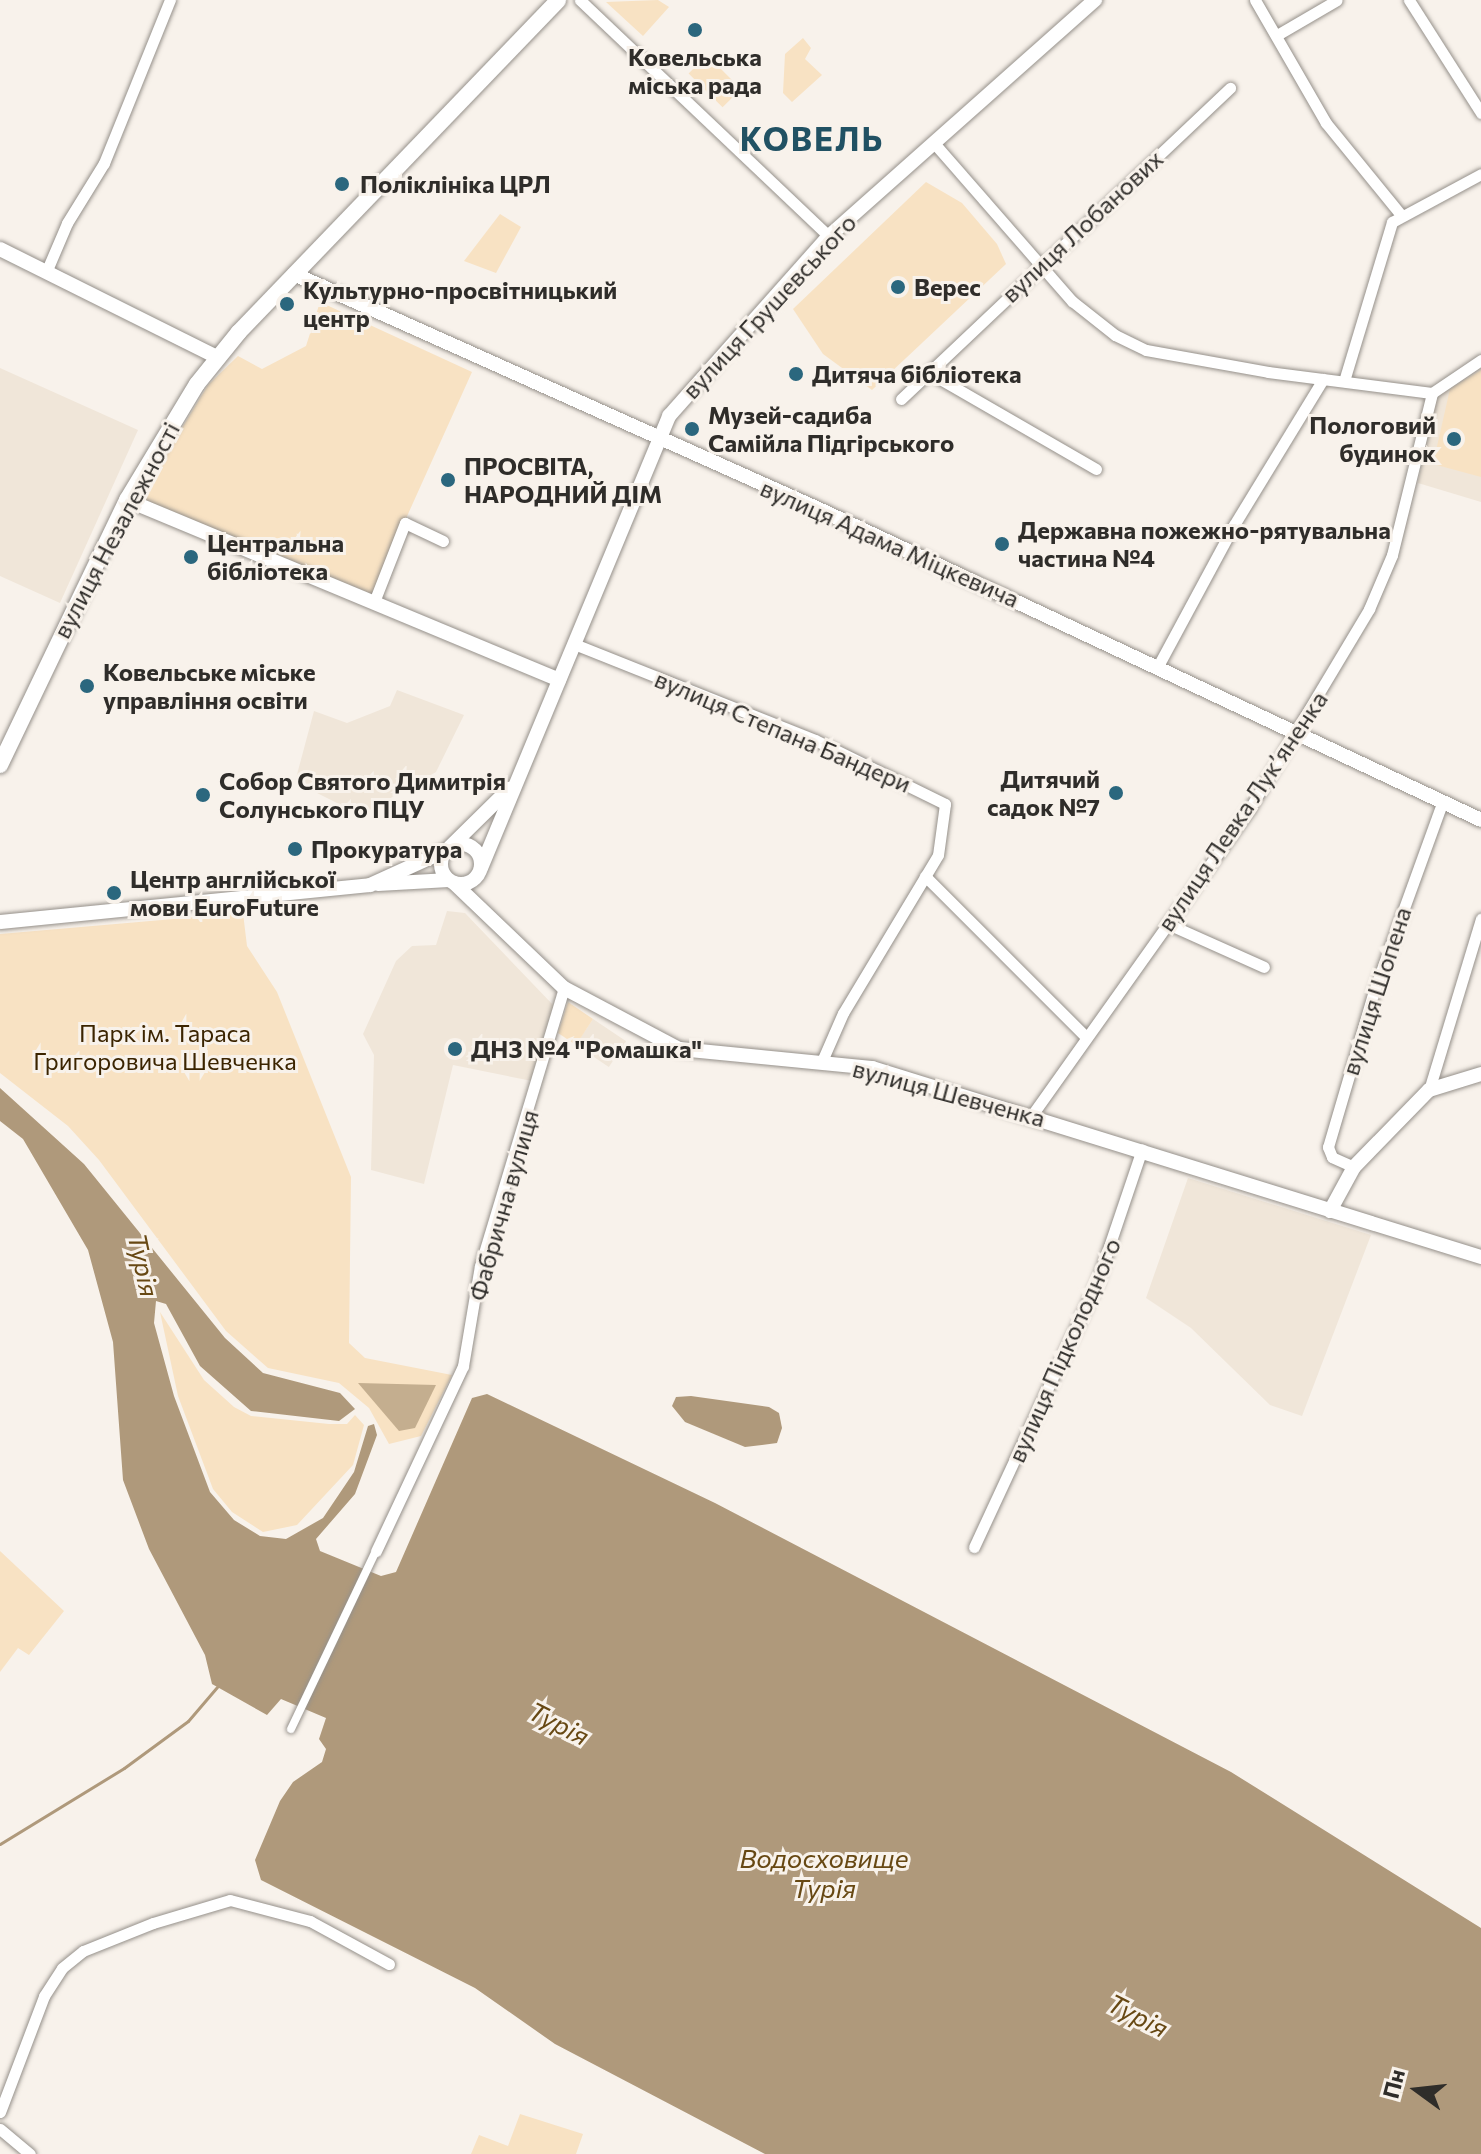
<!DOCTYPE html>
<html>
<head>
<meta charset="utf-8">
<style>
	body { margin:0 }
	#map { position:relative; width:1481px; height:2154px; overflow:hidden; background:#f8f2eb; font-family:Commissioner,sans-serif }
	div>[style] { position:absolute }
	.built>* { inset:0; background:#f0e6d9; transform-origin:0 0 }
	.green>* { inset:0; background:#f8e2c3; transform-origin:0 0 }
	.forest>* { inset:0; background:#c4ae8f }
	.water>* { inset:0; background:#af997b }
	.stream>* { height:3px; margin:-1.5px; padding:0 1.5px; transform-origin:1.5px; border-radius:1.5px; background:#af997b }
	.roads { filter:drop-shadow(0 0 2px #95908a) drop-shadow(0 0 2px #95908a) }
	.pedestrian>* { height:8px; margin:-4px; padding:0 4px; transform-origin:4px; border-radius:4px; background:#fff }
	.minor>* { height:11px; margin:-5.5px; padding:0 5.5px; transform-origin:5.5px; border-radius:5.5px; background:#fff }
	.tertiary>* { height:14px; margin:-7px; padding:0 7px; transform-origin:7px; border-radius:7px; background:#fff }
	.tertiary>.ring { margin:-7px; padding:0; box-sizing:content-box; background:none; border:14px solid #fff; border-radius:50% }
	.secondary>* { height:16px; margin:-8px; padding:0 8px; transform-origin:8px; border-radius:8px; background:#fff }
	.dots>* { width:22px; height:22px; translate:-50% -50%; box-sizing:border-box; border:4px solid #f8f2eb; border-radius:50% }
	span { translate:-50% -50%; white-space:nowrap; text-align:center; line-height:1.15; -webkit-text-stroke:6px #f8f2eb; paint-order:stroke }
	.poi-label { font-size:24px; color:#2f2d2a; font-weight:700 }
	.left { translate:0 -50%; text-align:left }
	.right { translate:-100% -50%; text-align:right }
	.street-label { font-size:24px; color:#2f2d2a }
	.park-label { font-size:24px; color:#3b2400 }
	.water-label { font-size:26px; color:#674813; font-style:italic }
	.district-label { font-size:32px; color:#215163; font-weight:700; letter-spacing:2px }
	.north { position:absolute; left:1377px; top:2050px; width:80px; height:80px; -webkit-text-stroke:6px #f8f2eb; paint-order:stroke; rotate:285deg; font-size:22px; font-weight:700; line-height:32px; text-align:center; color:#2f2d2a }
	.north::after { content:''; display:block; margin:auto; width:28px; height:36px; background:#2f2d2a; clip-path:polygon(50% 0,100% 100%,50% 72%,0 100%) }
</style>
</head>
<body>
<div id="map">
	<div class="built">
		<i style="clip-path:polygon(1481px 365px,1481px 502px,1418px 483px,1435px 395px)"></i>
		<i style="clip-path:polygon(0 368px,138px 430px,60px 603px,0 576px)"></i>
		<i style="clip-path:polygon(397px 690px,464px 715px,436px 772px,361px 815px,295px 782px,314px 711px,347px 723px,390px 706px)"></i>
		<i style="clip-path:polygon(447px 911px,465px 913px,555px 1007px,532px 1081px,453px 1065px,424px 1184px,371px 1170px,374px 1055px,363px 1034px,396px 961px,412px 946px,436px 945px)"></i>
		<i style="left:593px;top:1019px;width:40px;height:31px;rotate:34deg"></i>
		<i style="clip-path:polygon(1188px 1178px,1371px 1235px,1302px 1416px,1270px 1405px,1191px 1328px,1146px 1298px)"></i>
	</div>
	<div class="green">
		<i style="clip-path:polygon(658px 0,669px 7px,643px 36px,606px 2px)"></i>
		<i style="clip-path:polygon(803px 38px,811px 48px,805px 59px,822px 75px,792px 102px,783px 93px,785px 54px)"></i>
		<i style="left:707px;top:55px;width:48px;height:26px;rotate:45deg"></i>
		<i style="clip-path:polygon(926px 182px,962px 203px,997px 244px,1006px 264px,872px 390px,823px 354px,793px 309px)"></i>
		<i style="clip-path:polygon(500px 214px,521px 227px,496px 273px,464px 261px)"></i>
		<i style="clip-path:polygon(320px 302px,472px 372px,372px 594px,139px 498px,208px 385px,238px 356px,262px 369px,306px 346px)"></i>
		<i style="clip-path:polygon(1481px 370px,1481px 477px,1433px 464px,1450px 389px)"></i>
		<i style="clip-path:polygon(243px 913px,247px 946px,277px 992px,351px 1177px,349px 1343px,365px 1358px,452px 1375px,421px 1436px,389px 1444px,369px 1408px,339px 1383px,268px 1368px,226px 1331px,99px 1160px,68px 1126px,0 1073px,0 934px)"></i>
		<i style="clip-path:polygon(568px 1002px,593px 1019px,576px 1045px,558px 1033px)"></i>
		<i style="clip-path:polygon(160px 1312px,204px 1380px,234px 1407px,251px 1416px,329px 1424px,347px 1424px,355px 1415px,364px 1425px,353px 1465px,297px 1525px,263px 1532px,232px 1512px,213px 1489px,178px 1396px)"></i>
		<i style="clip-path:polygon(0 1551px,64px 1611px,29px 1655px,18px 1648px,0 1672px)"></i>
		<i style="clip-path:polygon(520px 2114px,583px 2134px,576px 2154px,471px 2154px,479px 2135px,508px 2146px)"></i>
	</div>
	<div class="forest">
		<i style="clip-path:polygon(358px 1383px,436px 1385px,415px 1428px,399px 1431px)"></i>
	</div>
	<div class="water">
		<i style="clip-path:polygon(0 1088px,84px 1164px,225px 1338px,263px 1373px,340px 1393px,355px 1409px,339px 1421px,251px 1411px,200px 1366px,166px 1304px,156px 1301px,154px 1323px,174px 1396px,210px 1492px,234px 1520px,260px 1536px,286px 1539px,323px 1518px,354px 1472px,368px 1426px,374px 1424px,377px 1435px,355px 1494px,316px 1539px,320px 1551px,381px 1576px,396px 1572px,472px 1398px,487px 1394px,715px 1503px,1231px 1772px,1481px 1928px,1481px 2154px,765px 2154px,555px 2044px,475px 1988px,261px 1880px,255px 1860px,280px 1801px,293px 1782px,322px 1762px,326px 1749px,319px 1739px,326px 1718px,281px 1699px,267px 1715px,212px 1684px,205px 1655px,149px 1549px,123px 1480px,113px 1342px,88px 1250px,23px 1139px,0 1121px)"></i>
		<i style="clip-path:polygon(691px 1396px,769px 1407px,779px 1413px,782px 1428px,777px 1443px,745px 1447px,685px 1422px,672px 1406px,676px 1397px)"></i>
	</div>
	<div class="stream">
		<i style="left:0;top:1844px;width:145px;rotate:-31.5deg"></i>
		<i style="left:124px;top:1768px;width:79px;rotate:-36.3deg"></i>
		<i style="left:188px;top:1721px;width:45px;rotate:-49.5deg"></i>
	</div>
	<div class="roads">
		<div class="pedestrian">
			<i style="left:291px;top:1729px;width:197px;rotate:-64.5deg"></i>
		</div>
		<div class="minor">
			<i style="left:580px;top:0;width:343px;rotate:43.5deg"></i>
			<i style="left:1255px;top:0;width:142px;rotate:60deg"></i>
			<i style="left:1326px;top:123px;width:119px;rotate:50.8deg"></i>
			<i style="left:1409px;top:0;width:134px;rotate:57.5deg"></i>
			<i style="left:1277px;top:35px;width:69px;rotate:-30.3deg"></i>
			<i style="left:934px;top:143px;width:210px;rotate:48.9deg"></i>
			<i style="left:1072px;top:301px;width:55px;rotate:38.3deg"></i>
			<i style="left:1115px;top:335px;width:34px;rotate:26deg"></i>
			<i style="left:1146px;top:350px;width:124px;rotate:10.2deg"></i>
			<i style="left:1268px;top:372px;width:165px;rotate:7.3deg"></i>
			<i style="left:1432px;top:393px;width:59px;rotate:-34deg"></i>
			<i style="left:47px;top:270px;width:51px;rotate:-66.9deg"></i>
			<i style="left:67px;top:223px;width:70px;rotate:-58.3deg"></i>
			<i style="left:104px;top:163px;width:176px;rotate:-68deg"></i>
			<i style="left:928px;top:372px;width:194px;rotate:30deg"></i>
			<i style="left:1344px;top:381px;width:166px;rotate:-73.2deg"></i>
			<i style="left:1392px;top:222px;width:101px;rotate:-28.3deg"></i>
			<i style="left:901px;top:399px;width:453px;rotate:-43.4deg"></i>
			<i style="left:374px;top:602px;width:85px;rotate:-68.6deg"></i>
			<i style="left:405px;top:523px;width:42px;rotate:25.3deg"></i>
			<i style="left:574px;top:644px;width:259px;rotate:21.7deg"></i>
			<i style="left:815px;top:740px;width:145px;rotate:26.2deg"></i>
			<i style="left:945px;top:804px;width:51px;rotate:97.8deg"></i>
			<i style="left:938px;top:855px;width:184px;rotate:121deg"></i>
			<i style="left:843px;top:1013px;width:52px;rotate:113.6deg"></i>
			<i style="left:1158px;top:666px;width:160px;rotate:-61.7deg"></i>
			<i style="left:1234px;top:525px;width:171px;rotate:-58.6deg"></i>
			<i style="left:925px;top:876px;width:225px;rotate:45deg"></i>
			<i style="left:1168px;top:924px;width:105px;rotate:24.1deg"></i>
			<i style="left:1429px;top:1090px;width:179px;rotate:-73.1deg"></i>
			<i style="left:1032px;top:1115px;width:377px;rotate:-54.6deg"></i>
			<i style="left:1250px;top:808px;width:232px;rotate:-59.1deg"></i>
			<i style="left:1369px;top:609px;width:59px;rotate:-66.9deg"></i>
			<i style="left:1392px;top:555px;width:167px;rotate:-76.1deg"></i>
			<i style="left:1354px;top:1167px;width:24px;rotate:-156deg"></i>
			<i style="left:1332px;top:1157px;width:11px;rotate:-112deg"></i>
			<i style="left:1328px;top:1147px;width:163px;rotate:-73.6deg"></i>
			<i style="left:1374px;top:991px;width:200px;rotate:-70.1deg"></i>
			<i style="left:974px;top:1547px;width:292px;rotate:-65.1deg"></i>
			<i style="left:1097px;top:1282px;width:140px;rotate:-71.3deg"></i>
			<i style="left:376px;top:1551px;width:204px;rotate:-64.8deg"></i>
			<i style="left:463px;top:1366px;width:101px;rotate:-80.4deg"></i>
			<i style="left:480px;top:1266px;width:290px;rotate:-73.2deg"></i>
			<i style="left:0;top:2112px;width:124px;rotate:-69.2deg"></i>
			<i style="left:44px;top:1996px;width:33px;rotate:-57deg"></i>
			<i style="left:62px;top:1968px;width:27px;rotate:-39deg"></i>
			<i style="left:83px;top:1951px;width:75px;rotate:-21.8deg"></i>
			<i style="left:153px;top:1923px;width:80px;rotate:-16.6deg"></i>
			<i style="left:230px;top:1900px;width:83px;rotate:14.7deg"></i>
			<i style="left:310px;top:1921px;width:90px;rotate:28.6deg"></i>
			<i style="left:0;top:2129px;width:39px;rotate:40deg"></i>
		</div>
		<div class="tertiary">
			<i style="left:0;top:249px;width:242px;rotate:26.5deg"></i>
			<i style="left:294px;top:274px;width:580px;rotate:24.13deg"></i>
			<i style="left:823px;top:511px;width:727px;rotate:25.15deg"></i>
			<i style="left:127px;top:500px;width:468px;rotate:22.6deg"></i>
			<i class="ring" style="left:441px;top:844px;width:26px;height:26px"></i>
			<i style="left:450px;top:847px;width:83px;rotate:-44.5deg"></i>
			<i style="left:481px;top:868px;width:490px;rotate:-67.4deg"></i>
			<i style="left:669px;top:416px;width:241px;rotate:-48.4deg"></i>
			<i style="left:829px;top:236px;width:356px;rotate:-41.6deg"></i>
			<i style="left:454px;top:883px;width:152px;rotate:43.7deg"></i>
			<i style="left:564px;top:988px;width:130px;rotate:27.9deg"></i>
			<i style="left:679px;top:1049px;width:194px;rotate:5.6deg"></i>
			<i style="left:872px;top:1068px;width:638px;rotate:17.24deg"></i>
			<i style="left:378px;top:884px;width:71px;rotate:-3.2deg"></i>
			<i style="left:0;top:922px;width:372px;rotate:-5.7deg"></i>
			<i style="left:370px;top:885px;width:82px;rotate:-24.4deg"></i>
			<i style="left:1330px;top:1211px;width:50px;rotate:-61.4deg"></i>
			<i style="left:1354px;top:1167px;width:107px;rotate:-45.8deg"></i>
			<i style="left:1429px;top:1090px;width:54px;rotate:-17.1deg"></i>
		</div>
		<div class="secondary">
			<i style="left:0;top:765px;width:294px;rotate:-64.4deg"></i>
			<i style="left:127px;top:500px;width:135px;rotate:-58.9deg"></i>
			<i style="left:197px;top:384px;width:67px;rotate:-51.1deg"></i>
			<i style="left:239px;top:332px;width:460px;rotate:-46.1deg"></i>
		</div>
	</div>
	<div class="dots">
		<i style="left:695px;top:30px;background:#2b677e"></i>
		<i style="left:342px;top:184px;background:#2b677e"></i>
		<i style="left:898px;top:287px;background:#2b677e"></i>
		<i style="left:287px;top:304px;background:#2b677e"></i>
		<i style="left:796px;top:374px;background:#2b677e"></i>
		<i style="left:692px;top:429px;background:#2b677e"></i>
		<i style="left:1454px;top:439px;background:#2b677e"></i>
		<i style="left:448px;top:480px;background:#2b677e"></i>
		<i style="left:1002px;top:544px;background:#2b677e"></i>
		<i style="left:191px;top:557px;background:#2b677e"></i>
		<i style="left:87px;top:686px;background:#2b677e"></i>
		<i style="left:1116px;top:793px;background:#2b677e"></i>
		<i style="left:203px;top:795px;background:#2b677e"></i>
		<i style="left:295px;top:849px;background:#2b677e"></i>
		<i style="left:114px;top:893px;background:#2b677e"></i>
		<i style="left:455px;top:1049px;background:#2b677e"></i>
	</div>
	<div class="poi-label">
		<span style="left:695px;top:71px">Ковельська<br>міська рада</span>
		<span class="left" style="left:360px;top:184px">Поліклініка ЦРЛ</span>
		<span class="left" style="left:914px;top:287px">Верес</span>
		<span class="left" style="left:303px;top:304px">Культурно-просвітницький<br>центр</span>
		<span class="left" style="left:812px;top:374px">Дитяча бібліотека</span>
		<span class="left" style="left:708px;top:429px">Музей-садиба<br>Самійла Підгірського</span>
		<span class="right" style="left:1436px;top:439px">Пологовий<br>будинок</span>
		<span class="left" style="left:464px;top:480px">ПРОСВІТА,<br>НАРОДНИЙ ДІМ</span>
		<span class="left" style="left:1018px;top:544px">Державна пожежно-рятувальна<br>частина №4</span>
		<span class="left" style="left:207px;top:557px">Центральна<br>бібліотека</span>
		<span class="left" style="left:103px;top:686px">Ковельське міське<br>управління освіти</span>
		<span class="right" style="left:1100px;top:793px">Дитячий<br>садок №7</span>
		<span class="left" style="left:219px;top:795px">Собор Святого Димитрія<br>Солунського ПЦУ</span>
		<span class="left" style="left:311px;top:849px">Прокуратура</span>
		<span class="left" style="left:130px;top:893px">Центр англійської<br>мови EuroFuture</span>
		<span class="left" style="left:471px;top:1049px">ДНЗ №4 "Ромашка"</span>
	</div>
	<div class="street-label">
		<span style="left:1082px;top:226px;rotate:-43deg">вулиця Лобанових</span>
		<span style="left:769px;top:306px;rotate:-47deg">вулиця Грушевського</span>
		<span style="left:116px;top:530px;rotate:-62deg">вулиця Незалежності</span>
		<span style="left:890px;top:543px;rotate:24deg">вулиця Адама Міцкевича</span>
		<span style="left:783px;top:731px;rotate:23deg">вулиця Степана Бандери</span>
		<span style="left:1242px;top:811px;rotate:-56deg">вулиця Левка Лукʼяненка</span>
		<span style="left:1376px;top:991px;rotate:-72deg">вулиця Шопена</span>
		<span style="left:949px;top:1093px;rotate:15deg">вулиця Шевченка</span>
		<span style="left:503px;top:1205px;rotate:-74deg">Фабрична вулиця</span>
		<span style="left:1064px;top:1350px;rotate:-66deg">вулиця Підколодного</span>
	</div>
	<div class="park-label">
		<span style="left:165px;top:1047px">Парк ім. Тараса<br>Григоровича Шевченка</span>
	</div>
	<div class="water-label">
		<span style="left:144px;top:1265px;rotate:78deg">Турія</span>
		<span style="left:559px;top:1723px;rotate:27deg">Турія</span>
		<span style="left:824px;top:1873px">Водосховище<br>Турія</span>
		<span style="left:1138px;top:2015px;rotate:27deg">Турія</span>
	</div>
	<div class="district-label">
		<span style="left:812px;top:138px">КОВЕЛЬ</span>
	</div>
	<div class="north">Пн</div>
</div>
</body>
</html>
